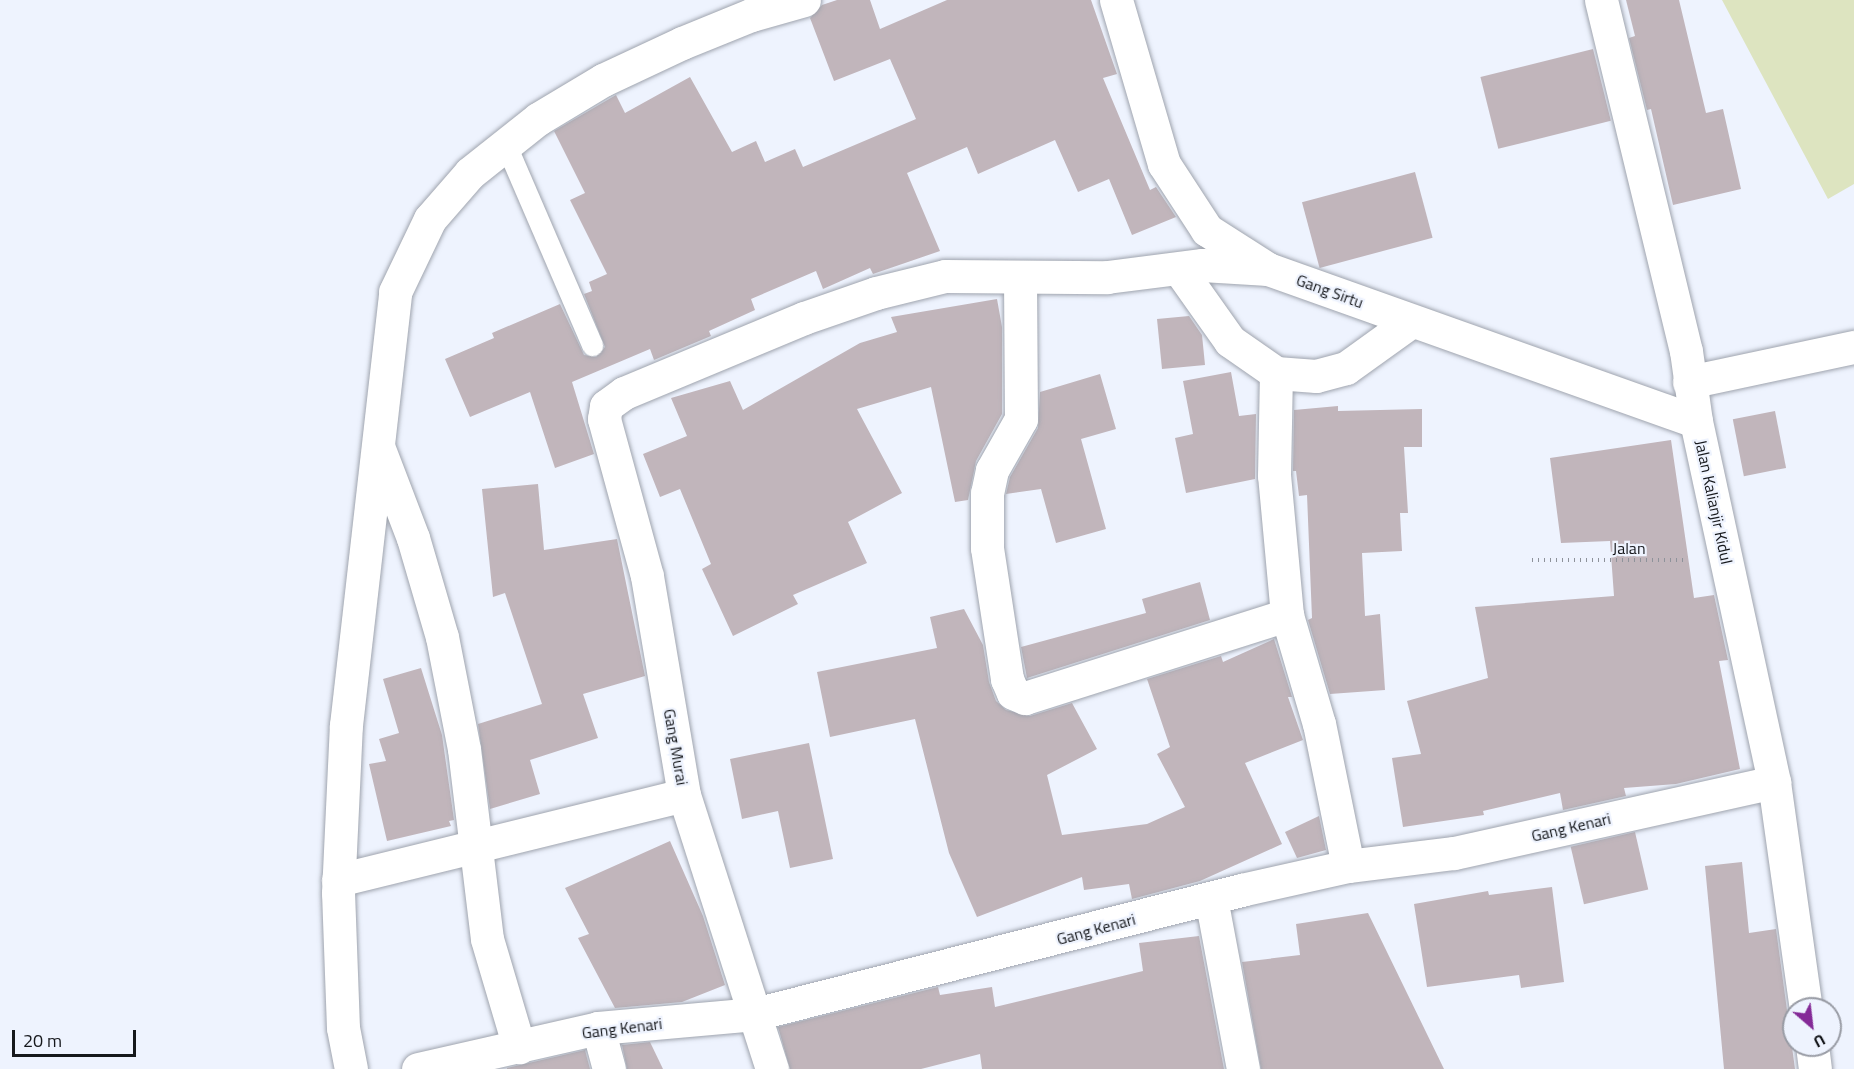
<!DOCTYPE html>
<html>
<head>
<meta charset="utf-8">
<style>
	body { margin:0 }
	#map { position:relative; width:1854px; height:1069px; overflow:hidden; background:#eef3fe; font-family:"Titillium Web",sans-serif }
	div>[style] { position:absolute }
	.green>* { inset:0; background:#dde4c0 }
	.building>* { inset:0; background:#c1b5bb; transform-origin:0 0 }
	.path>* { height:4px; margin-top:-2px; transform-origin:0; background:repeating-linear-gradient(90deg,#8e929a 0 1.5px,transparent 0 6px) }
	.roads { filter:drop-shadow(0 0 2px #9fa4ae) drop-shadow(0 0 2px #9fa4ae) }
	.service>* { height:21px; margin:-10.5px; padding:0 10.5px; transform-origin:10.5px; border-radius:10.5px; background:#fff }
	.minor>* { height:33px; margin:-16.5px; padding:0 16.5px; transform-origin:16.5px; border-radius:16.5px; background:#fff }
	span { translate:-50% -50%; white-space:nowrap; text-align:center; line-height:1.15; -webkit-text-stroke:4.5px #eef3fe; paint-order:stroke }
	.street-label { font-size:16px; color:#16181c }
	.north { position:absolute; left:1782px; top:997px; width:60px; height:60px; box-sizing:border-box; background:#eef3fe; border:2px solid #989ba4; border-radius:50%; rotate:152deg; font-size:16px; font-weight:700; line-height:24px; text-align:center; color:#16181c }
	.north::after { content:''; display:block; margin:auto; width:21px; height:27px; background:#842a97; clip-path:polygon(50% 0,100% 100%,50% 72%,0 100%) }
	.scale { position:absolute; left:12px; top:1030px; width:124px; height:27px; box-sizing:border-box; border:3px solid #16181c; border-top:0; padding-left:8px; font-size:18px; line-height:21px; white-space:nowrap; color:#16181c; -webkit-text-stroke:4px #eef3fe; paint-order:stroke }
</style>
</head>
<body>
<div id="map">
	<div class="green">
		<i style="clip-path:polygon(1722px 0,1854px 0,1854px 184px,1828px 199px)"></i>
	</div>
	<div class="building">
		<i style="clip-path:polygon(837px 0,870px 0,880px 29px,947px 0,1091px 0,1117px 74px,1103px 78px,1150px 190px,1156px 187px,1176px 217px,1132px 235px,1109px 179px,1078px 192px,1055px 140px,978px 174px,967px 147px,907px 173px,940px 251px,873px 274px,870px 268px,823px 289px,816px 271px,751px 299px,755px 310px,709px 331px,711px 336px,654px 360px,650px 349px,572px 382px,594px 454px,555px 468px,530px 392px,470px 417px,445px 359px,494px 338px,492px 333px,560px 304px,584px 355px,596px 357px,605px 347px,584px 294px,592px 291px,589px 282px,607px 274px,570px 200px,585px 193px,554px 131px,616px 95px,625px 113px,690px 77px,732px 152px,756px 141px,765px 162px,795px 149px,803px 167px,916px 119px,890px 59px,834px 81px,810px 18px,822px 5px)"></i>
		<i style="clip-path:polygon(1626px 0,1679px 0,1706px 113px,1723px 109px,1741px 189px,1673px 205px,1651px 109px,1647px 110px,1629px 38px,1635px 36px)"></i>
		<i style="left:1593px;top:49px;width:74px;height:116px;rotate:76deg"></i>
		<i style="left:1415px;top:172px;width:68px;height:117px;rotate:75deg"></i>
		<i style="clip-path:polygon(997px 299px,1002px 327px,1002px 414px,976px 461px,968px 500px,955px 502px,931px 387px,857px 409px,902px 493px,848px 522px,867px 563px,793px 595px,798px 604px,733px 636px,702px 569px,711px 564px,680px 489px,660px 497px,643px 454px,687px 436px,671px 398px,730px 381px,743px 410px,860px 343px,897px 332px,891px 317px)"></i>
		<i style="clip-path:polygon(1189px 316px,1202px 335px,1205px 365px,1162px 369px,1157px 319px)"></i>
		<i style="clip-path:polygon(1231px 372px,1239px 416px,1256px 414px,1255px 479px,1186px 493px,1175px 438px,1193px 434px,1183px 381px)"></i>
		<i style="clip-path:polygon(1100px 374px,1116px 429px,1081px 439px,1106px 529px,1056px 543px,1041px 489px,1006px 494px,1010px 477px,1038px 428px,1040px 392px)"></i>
		<i style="clip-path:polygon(1338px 406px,1338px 411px,1422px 409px,1422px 447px,1404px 447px,1408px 513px,1400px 513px,1402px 551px,1362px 553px,1365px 616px,1380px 614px,1385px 690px,1330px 694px,1308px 620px,1312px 618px,1307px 495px,1299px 496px,1296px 471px,1293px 471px,1294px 410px)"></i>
		<i style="left:1775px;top:411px;width:58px;height:43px;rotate:79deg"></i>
		<i style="clip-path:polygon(1671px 440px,1694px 598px,1714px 595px,1728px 660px,1719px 661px,1740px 769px,1676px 784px,1624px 788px,1626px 796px,1563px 810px,1560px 793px,1483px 811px,1484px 815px,1403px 827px,1392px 758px,1421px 754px,1407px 701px,1488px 678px,1475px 607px,1614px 596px,1610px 541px,1561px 543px,1550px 458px)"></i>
		<i style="clip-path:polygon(538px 484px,544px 550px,617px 539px,645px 676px,583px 694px,598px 738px,530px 760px,540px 794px,490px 809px,478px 724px,542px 704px,505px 593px,493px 597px,482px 489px)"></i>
		<i style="clip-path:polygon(1200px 582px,1210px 620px,1027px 678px,1021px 647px,1146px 613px,1142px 599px)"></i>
		<i style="clip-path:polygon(964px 609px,983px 645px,989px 682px,996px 701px,1006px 710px,1030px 716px,1072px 703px,1097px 749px,1047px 775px,1062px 835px,1147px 824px,1185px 807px,1157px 754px,1170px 747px,1147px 679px,1221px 656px,1223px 662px,1274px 639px,1292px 697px,1288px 697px,1303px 740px,1245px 763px,1282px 844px,1200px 881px,1132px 899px,1129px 884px,1084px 890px,1082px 877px,977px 917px,949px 853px,915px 719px,830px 737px,817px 672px,937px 648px,930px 617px)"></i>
		<i style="clip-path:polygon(421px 668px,442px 735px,454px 820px,449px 821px,451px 826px,387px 841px,369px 764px,386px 761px,379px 739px,399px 733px,383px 679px)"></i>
		<i style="clip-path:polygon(809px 743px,833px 859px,790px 868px,778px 811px,742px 819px,730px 759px)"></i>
		<i style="clip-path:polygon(1319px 816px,1326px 850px,1297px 858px,1285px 832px)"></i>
		<i style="left:1635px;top:832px;width:59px;height:66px;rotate:77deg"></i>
		<i style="clip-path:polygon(670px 841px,703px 916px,725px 985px,682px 1002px,615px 1008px,578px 938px,589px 934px,565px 888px)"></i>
		<i style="clip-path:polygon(1742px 862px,1749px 933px,1776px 929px,1795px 1069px,1724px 1069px,1705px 866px)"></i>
		<i style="clip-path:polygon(1552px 887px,1564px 982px,1521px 988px,1519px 975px,1427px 987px,1414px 904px,1488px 891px,1489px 895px)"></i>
		<i style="clip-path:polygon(1368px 913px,1444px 1069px,1261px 1069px,1242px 962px,1300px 955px,1296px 924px)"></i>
		<i style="clip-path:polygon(1199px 936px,1224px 1069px,982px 1069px,980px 1054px,921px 1069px,790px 1069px,778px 1027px,938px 987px,940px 995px,992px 987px,995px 1007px,1143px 971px,1139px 943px)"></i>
		<i style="clip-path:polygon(650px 1042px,663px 1069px,627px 1069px,622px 1045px)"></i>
		<i style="clip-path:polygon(585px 1050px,590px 1069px,507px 1069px,507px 1068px)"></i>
	</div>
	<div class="path">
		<i style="left:1532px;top:560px;width:155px"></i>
	</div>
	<div class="roads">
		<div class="service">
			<i style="left:506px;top:145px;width:218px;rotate:66.7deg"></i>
		</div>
		<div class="minor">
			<i style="left:1116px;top:0;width:171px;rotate:73.7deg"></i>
			<i style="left:1164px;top:164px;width:79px;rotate:56.9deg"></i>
			<i style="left:1207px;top:230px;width:72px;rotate:32.6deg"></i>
			<i style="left:1268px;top:269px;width:454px;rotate:19.6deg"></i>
			<i style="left:1601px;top:0;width:361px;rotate:76.4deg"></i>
			<i style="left:1686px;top:351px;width:71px;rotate:81.9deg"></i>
			<i style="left:1696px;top:421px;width:369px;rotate:77.8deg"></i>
			<i style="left:1774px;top:782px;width:229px;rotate:82deg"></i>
			<i style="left:1179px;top:269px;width:88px;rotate:54.7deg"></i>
			<i style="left:1230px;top:341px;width:56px;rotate:34.8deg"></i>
			<i style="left:1020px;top:277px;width:142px;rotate:89.6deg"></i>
			<i style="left:1021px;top:419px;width:59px;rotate:119.6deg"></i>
			<i style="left:992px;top:470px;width:24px;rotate:102deg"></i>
			<i style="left:987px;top:493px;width:55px;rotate:90deg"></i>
			<i style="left:987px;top:548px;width:133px;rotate:81.3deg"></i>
			<i style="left:1007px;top:679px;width:15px;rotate:67deg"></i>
			<i style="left:1013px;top:693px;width:13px;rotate:23deg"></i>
			<i style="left:1025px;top:698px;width:275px;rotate:-17.6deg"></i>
			<i style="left:1689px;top:382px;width:169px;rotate:-12deg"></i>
			<i style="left:379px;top:449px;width:95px;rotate:69.1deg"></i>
			<i style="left:413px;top:538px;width:103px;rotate:73.7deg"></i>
			<i style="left:442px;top:637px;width:114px;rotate:78.9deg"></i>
			<i style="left:464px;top:749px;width:191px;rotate:83.1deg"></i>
			<i style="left:487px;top:939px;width:113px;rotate:73.5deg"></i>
			<i style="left:1348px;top:866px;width:145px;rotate:-101.5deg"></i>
			<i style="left:1319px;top:724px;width:114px;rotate:-106.4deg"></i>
			<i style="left:1287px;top:615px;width:140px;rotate:-95.3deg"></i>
			<i style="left:1274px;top:476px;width:103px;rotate:-88.9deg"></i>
			<i style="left:1276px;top:373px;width:40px;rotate:4.3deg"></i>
			<i style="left:1316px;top:376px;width:31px;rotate:-15deg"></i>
			<i style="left:1346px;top:368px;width:79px;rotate:-35.7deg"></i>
			<i style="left:338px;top:880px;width:356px;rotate:-13.8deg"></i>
			<i style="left:1211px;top:898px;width:174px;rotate:79.4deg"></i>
			<i style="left:598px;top:1028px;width:42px;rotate:75deg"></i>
			<i style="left:1812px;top:1045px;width:24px;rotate:83deg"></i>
			<i style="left:351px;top:1069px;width:42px;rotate:-101deg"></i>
			<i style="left:343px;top:1028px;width:135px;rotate:-92.1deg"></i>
			<i style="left:338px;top:893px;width:168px;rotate:-87.3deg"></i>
			<i style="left:346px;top:725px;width:436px;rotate:-83.5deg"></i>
			<i style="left:395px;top:292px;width:81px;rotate:-64.4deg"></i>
			<i style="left:430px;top:219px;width:61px;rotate:-49deg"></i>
			<i style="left:470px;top:173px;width:87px;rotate:-38.5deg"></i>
			<i style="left:538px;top:119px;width:76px;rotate:-31deg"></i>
			<i style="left:603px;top:80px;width:87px;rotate:-25.1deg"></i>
			<i style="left:682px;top:43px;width:74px;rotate:-22.1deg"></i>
			<i style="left:751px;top:15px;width:55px;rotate:-15.8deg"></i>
			<i style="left:418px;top:1069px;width:185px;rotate:-12.8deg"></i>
			<i style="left:598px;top:1028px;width:158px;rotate:-5.1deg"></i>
			<i style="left:755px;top:1014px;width:502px;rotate:-14.31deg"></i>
			<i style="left:1241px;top:890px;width:110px;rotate:-12.6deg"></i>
			<i style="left:1348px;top:866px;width:107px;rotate:-7deg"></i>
			<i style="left:1454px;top:853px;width:328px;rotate:-12.5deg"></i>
			<i style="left:772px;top:1069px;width:288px;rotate:-107.8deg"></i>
			<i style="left:684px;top:795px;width:222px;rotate:-99.6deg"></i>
			<i style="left:647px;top:576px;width:163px;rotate:-105.3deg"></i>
			<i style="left:604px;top:419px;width:13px;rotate:-81deg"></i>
			<i style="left:606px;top:406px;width:22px;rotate:-36deg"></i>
			<i style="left:624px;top:393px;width:195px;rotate:-22.6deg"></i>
			<i style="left:804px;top:318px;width:76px;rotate:-19.1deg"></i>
			<i style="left:876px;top:293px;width:71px;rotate:-13.8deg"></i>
			<i style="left:945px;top:276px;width:162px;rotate:0.4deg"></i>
			<i style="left:1107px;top:277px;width:96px;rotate:-7.2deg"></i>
			<i style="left:1202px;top:265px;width:66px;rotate:3.5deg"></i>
		</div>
	</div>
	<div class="street-label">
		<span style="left:1330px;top:291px;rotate:20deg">Gang Sirtu</span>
		<span style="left:1714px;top:502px;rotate:78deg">Jalan Kalianjir Kidul</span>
		<span style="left:1629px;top:548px">Jalan</span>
		<span style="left:676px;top:747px;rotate:80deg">Gang Murai</span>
		<span style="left:1571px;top:827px;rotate:-13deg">Gang Kenari</span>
		<span style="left:1096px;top:929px;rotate:-15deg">Gang Kenari</span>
		<span style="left:622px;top:1028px;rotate:-7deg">Gang Kenari</span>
	</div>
	<div class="north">U</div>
	<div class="scale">20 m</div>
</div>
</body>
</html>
